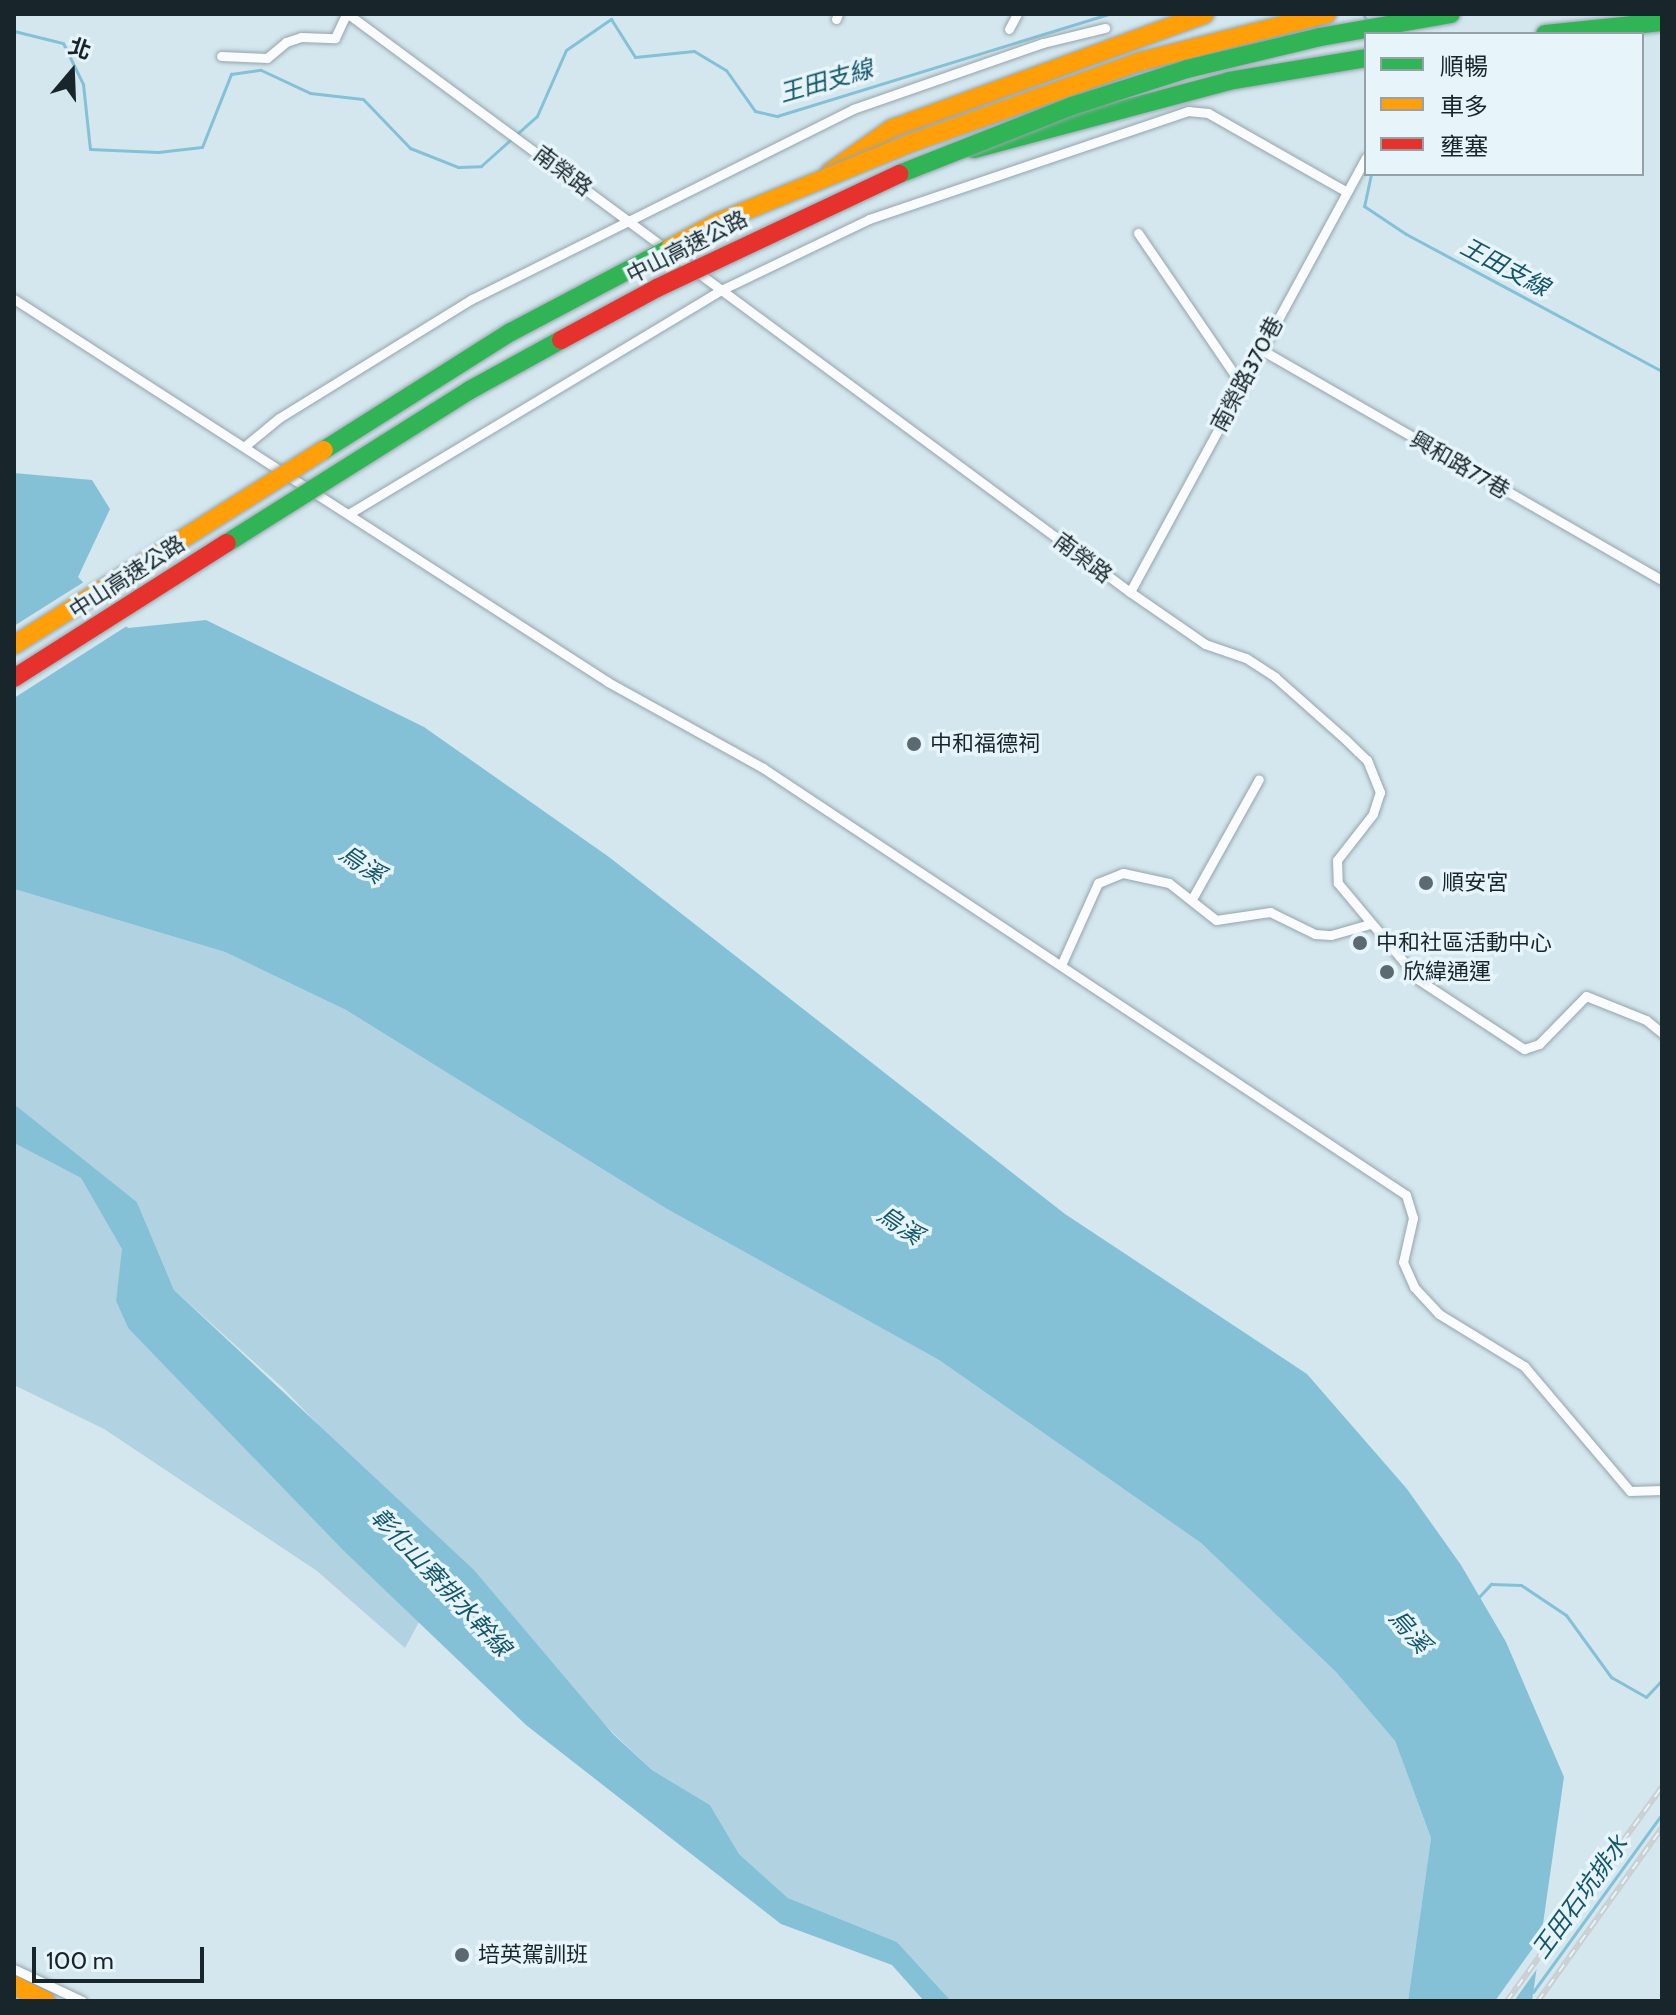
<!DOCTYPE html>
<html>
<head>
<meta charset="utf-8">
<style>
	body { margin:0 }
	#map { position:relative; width:1676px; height:2015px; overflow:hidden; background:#d4e7ef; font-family:Cabin,"Noto Sans TC",sans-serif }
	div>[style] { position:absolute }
	.green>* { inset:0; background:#b1d3e1 }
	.water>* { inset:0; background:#84c1d7 }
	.pier>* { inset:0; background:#d4e7ef }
	.stream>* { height:3px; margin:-1.5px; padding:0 1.5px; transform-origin:1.5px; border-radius:1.5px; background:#84c1d7 }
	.roads { filter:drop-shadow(0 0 2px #95a4aa) drop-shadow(0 0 2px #95a4aa) }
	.street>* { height:9px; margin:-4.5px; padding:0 4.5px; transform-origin:4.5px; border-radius:4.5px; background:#f9fbfd }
	.fast>* { height:18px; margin:-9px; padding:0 9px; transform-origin:9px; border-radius:9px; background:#30b455 }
	.slow>* { height:18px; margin:-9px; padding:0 9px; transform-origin:9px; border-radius:9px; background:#ff9f0a }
	.rail>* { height:6px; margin-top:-3px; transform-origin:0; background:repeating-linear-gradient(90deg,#e7f5fb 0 9px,#cacfd1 0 18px); box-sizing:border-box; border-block:2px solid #cacfd1 }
	.bridges { filter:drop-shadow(0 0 2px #95a4aa) drop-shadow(0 0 2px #95a4aa) }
	.fast-bridge>* { height:18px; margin:-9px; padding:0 9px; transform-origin:9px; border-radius:9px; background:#30b455 }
	.slow-bridge>* { height:18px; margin:-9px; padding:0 9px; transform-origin:9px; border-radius:9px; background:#ff9f0a }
	.jam-bridge>* { height:18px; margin:-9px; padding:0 9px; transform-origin:9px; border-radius:9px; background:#e5322d }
	.dots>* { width:22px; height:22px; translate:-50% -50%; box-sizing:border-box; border:4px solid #e7f5fb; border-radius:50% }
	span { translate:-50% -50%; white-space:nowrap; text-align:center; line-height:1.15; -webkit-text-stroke:7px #e7f5fb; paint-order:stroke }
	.street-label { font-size:22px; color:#18262b }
	.poi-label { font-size:22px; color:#18262b }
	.left { translate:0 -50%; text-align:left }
	.water-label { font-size:24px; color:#14556a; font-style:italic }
	.frame { position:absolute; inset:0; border:16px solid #18262b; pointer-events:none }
	.legend { position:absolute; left:1364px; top:32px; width:280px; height:144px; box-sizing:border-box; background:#e7f5fb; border:2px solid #94a2a8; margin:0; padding:10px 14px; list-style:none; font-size:24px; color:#18262b }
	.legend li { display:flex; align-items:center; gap:16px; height:40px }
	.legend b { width:40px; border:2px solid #94a2a8 }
	.north { position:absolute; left:32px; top:32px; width:80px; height:80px; -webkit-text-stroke:6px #e7f5fb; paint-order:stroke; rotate:19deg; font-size:22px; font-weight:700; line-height:32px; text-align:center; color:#18262b }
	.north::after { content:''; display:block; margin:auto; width:28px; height:36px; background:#18262b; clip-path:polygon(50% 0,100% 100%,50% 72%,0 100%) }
	.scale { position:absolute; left:32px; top:1947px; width:172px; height:36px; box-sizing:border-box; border:4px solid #18262b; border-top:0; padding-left:10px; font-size:24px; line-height:28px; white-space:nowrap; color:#18262b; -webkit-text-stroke:6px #e7f5fb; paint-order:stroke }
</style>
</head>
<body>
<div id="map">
	<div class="green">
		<i style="clip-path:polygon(14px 889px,225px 952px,346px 1010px,667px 1209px,939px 1360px,1201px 1543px,1336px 1672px,1395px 1741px,1431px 1838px,1408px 2001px,951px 2001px,897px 1942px,788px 1898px,739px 1854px,710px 1805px,652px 1770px,613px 1733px,283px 1388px,174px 1290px,137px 1202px,14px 1104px)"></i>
		<i style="clip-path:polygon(14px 1143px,81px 1178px,123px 1249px,116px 1301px,128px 1328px,419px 1622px,405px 1648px,317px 1571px,104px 1429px,14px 1385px)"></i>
	</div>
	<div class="water">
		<i style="clip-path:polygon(14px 473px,92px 480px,110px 509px,78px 577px,128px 628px,206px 620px,424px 727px,609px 857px,1065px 1214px,1307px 1374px,1407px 1489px,1461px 1565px,1506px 1642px,1564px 1777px,1532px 2001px,1408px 2001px,1431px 1838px,1395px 1741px,1336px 1672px,1201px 1543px,939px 1360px,667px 1209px,346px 1010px,225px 952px,14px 889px)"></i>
		<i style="clip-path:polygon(14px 1104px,137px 1202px,174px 1290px,474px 1570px,613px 1734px,652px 1770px,710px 1805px,739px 1854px,788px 1898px,897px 1942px,951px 2001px,924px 2001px,892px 1965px,781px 1924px,526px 1725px,343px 1550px,128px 1328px,116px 1301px,122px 1249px,81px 1178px,14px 1143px)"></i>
	</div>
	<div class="pier">
		<i style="clip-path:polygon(87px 580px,130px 624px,14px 698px,14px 626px)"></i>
		<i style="clip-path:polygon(1548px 1927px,1542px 1962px,1514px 2001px,1495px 2001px)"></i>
	</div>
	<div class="stream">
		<i style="left:1363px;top:14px;width:8px;rotate:60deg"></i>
		<i style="left:14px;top:31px;width:50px;rotate:13.8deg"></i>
		<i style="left:63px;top:43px;width:46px;rotate:64deg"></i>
		<i style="left:83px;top:84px;width:65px;rotate:83.9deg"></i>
		<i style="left:90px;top:149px;width:68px;rotate:2.5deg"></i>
		<i style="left:158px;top:152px;width:44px;rotate:-6.5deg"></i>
		<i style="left:202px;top:147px;width:79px;rotate:-68.3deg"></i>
		<i style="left:231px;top:74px;width:30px;rotate:-8deg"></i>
		<i style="left:261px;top:70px;width:54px;rotate:25.1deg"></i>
		<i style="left:310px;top:93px;width:53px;rotate:6.5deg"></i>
		<i style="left:363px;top:99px;width:68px;rotate:46.2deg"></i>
		<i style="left:410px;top:148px;width:52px;rotate:21.6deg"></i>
		<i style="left:458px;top:167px;width:23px;rotate:-2deg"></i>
		<i style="left:481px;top:166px;width:75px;rotate:-41.8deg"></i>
		<i style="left:537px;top:116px;width:72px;rotate:-66.3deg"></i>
		<i style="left:566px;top:50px;width:55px;rotate:-34.6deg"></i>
		<i style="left:611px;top:19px;width:45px;rotate:57.7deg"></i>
		<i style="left:635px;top:57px;width:59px;rotate:-5.8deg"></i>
		<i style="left:694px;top:51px;width:37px;rotate:31deg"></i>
		<i style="left:726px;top:70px;width:50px;rotate:54.7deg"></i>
		<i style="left:755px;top:111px;width:23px;rotate:13deg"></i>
		<i style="left:777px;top:116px;width:346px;rotate:-17.1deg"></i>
		<i style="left:1371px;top:174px;width:33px;rotate:102deg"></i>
		<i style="left:1364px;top:206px;width:50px;rotate:33.7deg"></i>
		<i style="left:1406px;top:234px;width:290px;rotate:28.2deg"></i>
		<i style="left:1477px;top:1599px;width:21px;rotate:-47deg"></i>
		<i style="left:1491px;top:1584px;width:30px;rotate:2deg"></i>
		<i style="left:1521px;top:1585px;width:54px;rotate:33.7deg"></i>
		<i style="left:1566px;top:1615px;width:77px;rotate:54deg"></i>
		<i style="left:1611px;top:1677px;width:40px;rotate:29.7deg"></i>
		<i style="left:1646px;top:1697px;width:23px;rotate:-47deg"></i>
		<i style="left:1533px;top:1992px;width:220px;rotate:-54.1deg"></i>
	</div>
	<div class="roads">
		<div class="street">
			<i style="left:348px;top:14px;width:972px;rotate:36.47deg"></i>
			<i style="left:1130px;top:592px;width:91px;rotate:34.7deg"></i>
			<i style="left:1205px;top:644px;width:43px;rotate:18.9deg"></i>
			<i style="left:1246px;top:658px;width:35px;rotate:33deg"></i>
			<i style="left:1275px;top:677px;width:96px;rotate:41.6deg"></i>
			<i style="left:1347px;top:741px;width:28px;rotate:44deg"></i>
			<i style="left:1367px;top:760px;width:35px;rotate:68deg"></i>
			<i style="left:1380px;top:792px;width:23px;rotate:108deg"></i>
			<i style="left:1373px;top:814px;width:58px;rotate:128deg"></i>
			<i style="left:1337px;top:860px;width:23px;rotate:88deg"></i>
			<i style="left:1338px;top:883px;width:126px;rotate:50.1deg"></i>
			<i style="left:1419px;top:980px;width:126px;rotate:33.3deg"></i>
			<i style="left:1524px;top:1049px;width:16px;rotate:-18deg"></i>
			<i style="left:1539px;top:1044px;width:67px;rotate:-45.6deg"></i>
			<i style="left:1586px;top:996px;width:65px;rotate:21.8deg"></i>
			<i style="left:1646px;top:1020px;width:21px;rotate:39deg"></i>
			<i style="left:836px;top:19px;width:5px;rotate:-68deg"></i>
			<i style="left:1009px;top:29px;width:17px;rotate:-62deg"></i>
			<i style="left:221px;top:56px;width:46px;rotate:2.5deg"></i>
			<i style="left:267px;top:58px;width:25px;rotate:-40deg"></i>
			<i style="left:286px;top:42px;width:16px;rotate:-18deg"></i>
			<i style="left:301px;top:37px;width:34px;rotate:2deg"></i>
			<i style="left:335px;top:38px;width:26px;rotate:-65deg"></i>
			<i style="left:1138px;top:233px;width:183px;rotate:55.7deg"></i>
			<i style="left:14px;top:299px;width:707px;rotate:32.81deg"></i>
			<i style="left:608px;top:682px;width:177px;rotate:29deg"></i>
			<i style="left:763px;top:768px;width:772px;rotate:33.59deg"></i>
			<i style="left:1406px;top:1195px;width:24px;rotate:73deg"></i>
			<i style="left:1413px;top:1218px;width:45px;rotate:102.8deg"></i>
			<i style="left:1403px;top:1262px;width:27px;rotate:66deg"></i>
			<i style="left:1414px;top:1287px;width:37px;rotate:47deg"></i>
			<i style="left:1439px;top:1314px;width:100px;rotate:31.5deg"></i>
			<i style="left:1524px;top:1366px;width:164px;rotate:49.7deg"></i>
			<i style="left:1630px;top:1491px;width:32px;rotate:-2deg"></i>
			<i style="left:1260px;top:349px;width:464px;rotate:29.9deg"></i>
			<i style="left:245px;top:446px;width:44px;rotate:-39.5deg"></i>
			<i style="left:279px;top:418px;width:227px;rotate:-31.7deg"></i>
			<i style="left:472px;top:299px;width:426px;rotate:-26.5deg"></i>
			<i style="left:853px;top:109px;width:201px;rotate:-19.2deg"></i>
			<i style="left:1043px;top:43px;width:64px;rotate:-13.6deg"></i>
			<i style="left:350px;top:513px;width:433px;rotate:-31deg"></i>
			<i style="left:721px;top:290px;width:164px;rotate:-25.6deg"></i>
			<i style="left:869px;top:219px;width:337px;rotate:-18.7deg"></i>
			<i style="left:1188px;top:111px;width:20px;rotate:6deg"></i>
			<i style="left:1208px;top:113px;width:160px;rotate:29.6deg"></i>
			<i style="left:1130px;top:592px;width:494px;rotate:-61.5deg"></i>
			<i style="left:1192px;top:899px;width:137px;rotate:-60.8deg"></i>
			<i style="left:1062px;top:963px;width:88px;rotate:-65.8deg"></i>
			<i style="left:1098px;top:883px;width:27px;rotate:-22deg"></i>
			<i style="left:1123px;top:873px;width:47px;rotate:12.3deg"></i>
			<i style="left:1169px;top:883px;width:60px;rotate:38.2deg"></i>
			<i style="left:1216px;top:920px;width:55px;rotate:-8.4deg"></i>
			<i style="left:1270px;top:912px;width:50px;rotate:26.1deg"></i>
			<i style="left:1315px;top:934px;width:16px;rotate:4deg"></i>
			<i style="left:1331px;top:935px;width:41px;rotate:-15.8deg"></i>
			<i style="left:14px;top:1969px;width:75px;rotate:25.2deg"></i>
		</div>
		<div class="fast">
			<i style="left:1545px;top:34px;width:118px;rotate:-5.9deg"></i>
			<i style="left:974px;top:149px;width:264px;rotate:-14.9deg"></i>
			<i style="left:1229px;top:81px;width:139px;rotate:-9.5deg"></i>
		</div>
		<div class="slow">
			<i style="left:830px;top:172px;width:75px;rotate:-35.2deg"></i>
			<i style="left:891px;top:129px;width:334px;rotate:-20.1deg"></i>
			<i style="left:14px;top:1985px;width:36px;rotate:27deg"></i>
		</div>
	</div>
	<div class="rail">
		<i style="left:1507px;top:2001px;width:264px;rotate:-54.1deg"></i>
		<i style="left:1538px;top:2001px;width:213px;rotate:-54.4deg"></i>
	</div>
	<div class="bridges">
		<div class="fast-bridge">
			<i style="left:899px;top:174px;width:186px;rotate:-21.5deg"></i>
			<i style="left:1072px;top:106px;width:121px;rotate:-17.8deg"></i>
			<i style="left:1187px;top:69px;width:137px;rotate:-13.5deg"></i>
			<i style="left:1320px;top:37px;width:133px;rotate:-10deg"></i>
			<i style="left:324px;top:450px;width:221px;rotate:-32.3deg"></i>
			<i style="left:511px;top:332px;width:180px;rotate:-27.8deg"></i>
			<i style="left:227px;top:543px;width:287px;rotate:-32.2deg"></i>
			<i style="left:470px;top:390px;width:104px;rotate:-28.8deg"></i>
		</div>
		<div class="slow-bridge">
			<i style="left:670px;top:248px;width:55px;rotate:-28.4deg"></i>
			<i style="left:718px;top:222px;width:205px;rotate:-22.3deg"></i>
			<i style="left:908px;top:144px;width:244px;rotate:-19.6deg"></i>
			<i style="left:1138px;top:62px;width:195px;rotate:-14.3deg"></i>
			<i style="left:14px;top:645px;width:366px;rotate:-32.2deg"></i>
		</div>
		<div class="jam-bridge">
			<i style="left:561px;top:340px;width:109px;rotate:-28.4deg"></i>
			<i style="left:657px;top:288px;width:268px;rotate:-25.2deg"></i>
			<i style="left:14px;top:678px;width:252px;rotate:-32.4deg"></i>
		</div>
	</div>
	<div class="dots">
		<i style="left:914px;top:744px;background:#5a6a70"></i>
		<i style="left:1426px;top:883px;background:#5a6a70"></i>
		<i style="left:1360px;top:943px;background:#5a6a70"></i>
		<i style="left:1387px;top:972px;background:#5a6a70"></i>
		<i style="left:462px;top:1955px;background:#5a6a70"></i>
	</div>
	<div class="street-label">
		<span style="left:563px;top:171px;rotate:37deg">南榮路</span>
		<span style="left:687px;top:247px;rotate:-27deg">中山高速公路</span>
		<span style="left:1247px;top:374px;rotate:-62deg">南榮路370巷</span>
		<span style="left:1460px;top:465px;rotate:30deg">興和路77巷</span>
		<span style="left:1083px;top:558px;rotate:37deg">南榮路</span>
		<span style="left:127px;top:577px;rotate:-33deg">中山高速公路</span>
	</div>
	<div class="poi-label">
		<span class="left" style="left:930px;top:744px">中和福德祠</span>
		<span class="left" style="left:1442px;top:883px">順安宮</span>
		<span class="left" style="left:1376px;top:943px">中和社區活動中心</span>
		<span class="left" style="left:1403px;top:972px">欣緯通運</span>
		<span class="left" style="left:478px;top:1955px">培英駕訓班</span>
	</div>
	<div class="water-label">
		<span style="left:826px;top:81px;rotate:-16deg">王田支線</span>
		<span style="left:1505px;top:267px;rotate:28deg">王田支線</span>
		<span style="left:362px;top:864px;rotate:34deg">烏溪</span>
		<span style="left:900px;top:1225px;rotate:34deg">烏溪</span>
		<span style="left:441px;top:1582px;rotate:47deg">彰化山寮排水幹線</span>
		<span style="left:1410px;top:1631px;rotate:49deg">烏溪</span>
		<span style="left:1580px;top:1897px;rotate:-54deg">王田石坑排水</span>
	</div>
	<div class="frame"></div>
	<ul class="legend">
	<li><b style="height:10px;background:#30b455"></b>順暢</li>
	<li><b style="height:10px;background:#ff9f0a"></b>車多</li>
	<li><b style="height:10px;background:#e5322d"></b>壅塞</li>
	</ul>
	<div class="north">北</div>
	<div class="scale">100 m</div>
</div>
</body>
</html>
